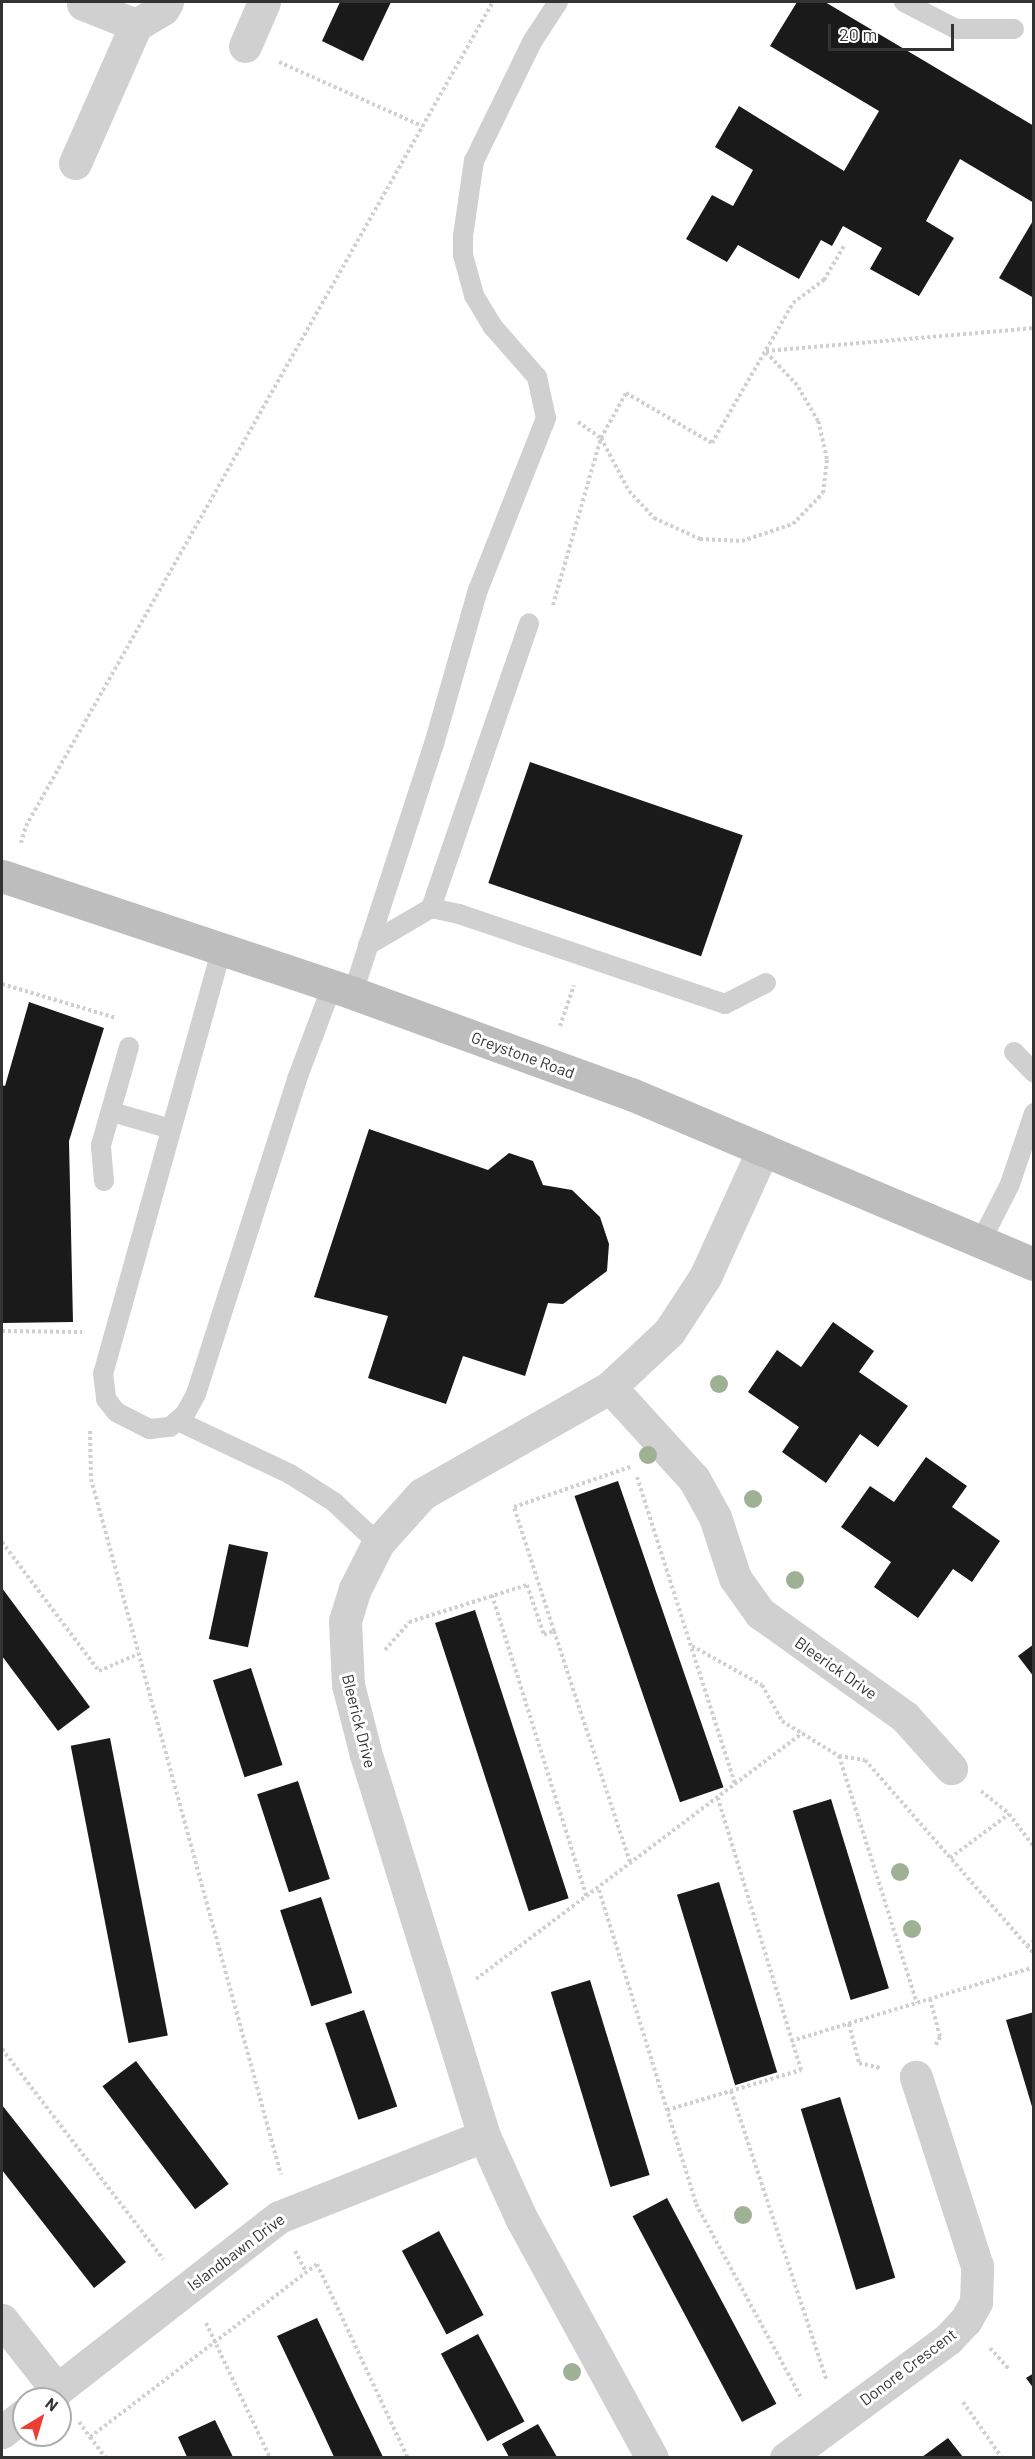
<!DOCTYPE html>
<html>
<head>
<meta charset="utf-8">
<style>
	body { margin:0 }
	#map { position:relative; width:1035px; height:2459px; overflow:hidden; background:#fff; font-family:Barlow,sans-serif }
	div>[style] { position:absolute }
	.building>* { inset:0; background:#1a1a1a; transform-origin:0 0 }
	.path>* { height:4px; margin-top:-2px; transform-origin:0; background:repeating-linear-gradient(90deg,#d0d0d0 0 3px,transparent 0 6px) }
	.lane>* { height:20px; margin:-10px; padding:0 10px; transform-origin:10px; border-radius:10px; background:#d0d0d0 }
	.street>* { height:33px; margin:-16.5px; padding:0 16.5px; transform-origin:16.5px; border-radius:16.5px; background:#d0d0d0 }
	.secondary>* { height:33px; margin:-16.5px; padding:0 16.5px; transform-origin:16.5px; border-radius:16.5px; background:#bdbdbd }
	.trees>* { width:18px; height:18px; margin:-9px; border-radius:50%; background:#9eb194 }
	span { translate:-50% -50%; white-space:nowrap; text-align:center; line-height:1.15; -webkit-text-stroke:6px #fff; paint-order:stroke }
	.street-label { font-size:16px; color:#333 }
	.frame { position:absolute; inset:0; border:3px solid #333; pointer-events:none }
	.north { position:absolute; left:12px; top:2387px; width:60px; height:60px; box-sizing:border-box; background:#fff; border:2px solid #adadad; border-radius:50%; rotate:38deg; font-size:16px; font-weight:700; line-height:24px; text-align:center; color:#333 }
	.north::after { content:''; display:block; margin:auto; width:21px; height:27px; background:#ec3f32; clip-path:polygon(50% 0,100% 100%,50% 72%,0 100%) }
	.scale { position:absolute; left:828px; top:24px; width:126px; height:27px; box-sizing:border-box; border:3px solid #333; border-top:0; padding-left:8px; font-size:18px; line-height:21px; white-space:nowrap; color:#333; -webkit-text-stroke:4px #fff; paint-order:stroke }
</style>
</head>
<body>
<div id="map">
	<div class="building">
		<i style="clip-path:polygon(340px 2px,391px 2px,363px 61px,322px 41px)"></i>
		<i style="clip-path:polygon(797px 2px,825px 2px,1034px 126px,1034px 203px,960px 159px,926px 221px,954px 238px,919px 296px,870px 269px,882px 248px,843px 226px,832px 246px,821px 240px,799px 279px,738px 245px,727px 262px,686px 239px,712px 195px,733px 206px,753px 170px,715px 147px,739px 106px,844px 171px,879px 111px,770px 46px)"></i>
		<i style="clip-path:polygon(1034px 219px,1034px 298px,999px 278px)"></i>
		<i style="left:530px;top:762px;width:225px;height:128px;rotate:19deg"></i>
		<i style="clip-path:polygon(29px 1002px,104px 1028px,69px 1141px,73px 1322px,2px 1323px,2px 1085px,5px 1086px)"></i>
		<i style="clip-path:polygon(369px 1129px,488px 1170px,509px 1153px,533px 1161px,543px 1185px,572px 1190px,600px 1217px,609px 1244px,607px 1271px,563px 1304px,548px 1303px,525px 1376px,463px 1356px,446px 1404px,368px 1378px,388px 1316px,314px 1297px)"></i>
		<i style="clip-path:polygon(833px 1322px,874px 1351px,859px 1372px,908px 1406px,878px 1447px,860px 1434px,826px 1483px,782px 1452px,799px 1427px,748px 1392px,777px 1350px,801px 1367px)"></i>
		<i style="clip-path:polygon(926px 1457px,967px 1486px,952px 1507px,1000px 1541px,972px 1582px,953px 1569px,918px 1618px,874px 1587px,891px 1562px,841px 1527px,870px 1486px,894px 1502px)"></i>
		<i style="left:618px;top:1481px;width:324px;height:46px;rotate:71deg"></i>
		<i style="left:229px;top:1544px;width:40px;height:97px;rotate:12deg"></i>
		<i style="clip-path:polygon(2px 1588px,90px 1707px,58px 1731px,2px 1656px)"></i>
		<i style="left:475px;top:1610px;width:303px;height:42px;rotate:72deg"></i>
		<i style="clip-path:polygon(1034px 1644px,1034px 1677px,1018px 1656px)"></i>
		<i style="left:251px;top:1668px;width:102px;height:40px;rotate:72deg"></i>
		<i style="left:110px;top:1738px;width:303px;height:40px;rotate:79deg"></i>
		<i style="left:298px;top:1781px;width:103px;height:43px;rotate:72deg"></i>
		<i style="left:831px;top:1799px;width:198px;height:40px;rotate:73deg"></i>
		<i style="left:719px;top:1882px;width:199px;height:44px;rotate:73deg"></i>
		<i style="left:321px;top:1897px;width:101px;height:43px;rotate:72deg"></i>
		<i style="left:590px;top:1980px;width:204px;height:41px;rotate:73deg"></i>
		<i style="left:364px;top:2010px;width:102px;height:41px;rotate:71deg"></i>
		<i style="clip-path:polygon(1034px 2012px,1034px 2110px,1033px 2110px,1006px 2020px)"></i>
		<i style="left:136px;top:2061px;width:154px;height:42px;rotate:53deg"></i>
		<i style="left:840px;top:2097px;width:189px;height:41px;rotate:73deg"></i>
		<i style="clip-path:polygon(2px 2105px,126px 2262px,94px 2288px,2px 2170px)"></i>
		<i style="left:667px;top:2198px;width:233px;height:39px;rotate:62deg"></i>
		<i style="left:439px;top:2231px;width:95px;height:42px;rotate:62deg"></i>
		<i style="clip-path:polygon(317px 2318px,354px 2397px,383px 2457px,334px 2457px,315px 2416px,277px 2336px)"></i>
		<i style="left:478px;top:2334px;width:99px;height:42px;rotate:62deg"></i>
		<i style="clip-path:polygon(1034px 2373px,1034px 2389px,1026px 2378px)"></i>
		<i style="clip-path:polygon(215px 2420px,233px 2457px,187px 2457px,178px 2437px)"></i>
		<i style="clip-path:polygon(538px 2424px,557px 2457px,509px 2457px,502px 2444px)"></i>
		<i style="clip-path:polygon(948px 2438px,963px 2457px,922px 2457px)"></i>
	</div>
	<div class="path">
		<i style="left:279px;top:62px;width:157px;rotate:24.1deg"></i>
		<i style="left:766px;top:351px;width:269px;rotate:-4.9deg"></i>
		<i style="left:578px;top:422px;width:28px;rotate:35deg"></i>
		<i style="left:601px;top:438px;width:60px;rotate:62.2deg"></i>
		<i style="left:629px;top:491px;width:37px;rotate:47deg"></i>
		<i style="left:654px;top:518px;width:51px;rotate:24.5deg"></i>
		<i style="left:700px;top:539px;width:42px;rotate:2.7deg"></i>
		<i style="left:742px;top:541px;width:54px;rotate:-18.4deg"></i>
		<i style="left:793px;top:524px;width:43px;rotate:-45.9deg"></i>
		<i style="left:823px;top:493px;width:34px;rotate:-83deg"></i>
		<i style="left:827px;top:459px;width:39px;rotate:-103deg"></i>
		<i style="left:818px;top:421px;width:42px;rotate:-120.3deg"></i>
		<i style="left:797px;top:385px;width:47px;rotate:-133.3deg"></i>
		<i style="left:553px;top:605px;width:174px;rotate:-74deg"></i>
		<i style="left:601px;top:438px;width:51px;rotate:-60.9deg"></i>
		<i style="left:626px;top:393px;width:99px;rotate:30.2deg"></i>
		<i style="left:712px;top:443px;width:162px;rotate:-59.9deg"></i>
		<i style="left:793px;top:303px;width:39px;rotate:-37deg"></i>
		<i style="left:824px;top:280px;width:42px;rotate:-59.7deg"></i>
		<i style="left:21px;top:843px;width:18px;rotate:-74deg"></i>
		<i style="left:26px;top:826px;width:947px;rotate:-60.46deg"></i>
		<i style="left:2px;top:984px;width:119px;rotate:16.6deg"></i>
		<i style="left:560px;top:1026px;width:43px;rotate:-71.1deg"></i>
		<i style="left:2px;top:1331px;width:80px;rotate:0.7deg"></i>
		<i style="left:90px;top:1431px;width:48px;rotate:88.8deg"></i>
		<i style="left:91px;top:1479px;width:721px;rotate:74.73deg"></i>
		<i style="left:637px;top:1477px;width:322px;rotate:72.3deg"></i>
		<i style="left:2px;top:1542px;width:161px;rotate:53.1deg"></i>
		<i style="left:99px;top:1671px;width:43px;rotate:-23.6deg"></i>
		<i style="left:492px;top:1595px;width:318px;rotate:72.6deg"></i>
		<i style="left:554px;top:1631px;width:246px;rotate:71.8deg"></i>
		<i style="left:692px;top:1646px;width:80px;rotate:29.1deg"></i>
		<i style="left:762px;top:1685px;width:41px;rotate:60.9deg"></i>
		<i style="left:782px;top:1721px;width:67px;rotate:31.6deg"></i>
		<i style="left:839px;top:1756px;width:26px;rotate:9deg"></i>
		<i style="left:865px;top:1760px;width:257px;rotate:48.9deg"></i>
		<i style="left:385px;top:1650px;width:37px;rotate:-49deg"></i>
		<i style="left:409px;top:1622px;width:124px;rotate:-17.4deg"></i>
		<i style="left:527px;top:1585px;width:53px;rotate:71.2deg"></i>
		<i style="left:544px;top:1635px;width:11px;rotate:-22deg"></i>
		<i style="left:554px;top:1631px;width:130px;rotate:-107.9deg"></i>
		<i style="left:514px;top:1507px;width:123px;rotate:-19deg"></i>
		<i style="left:839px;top:1756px;width:259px;rotate:72.5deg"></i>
		<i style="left:981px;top:1791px;width:36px;rotate:39deg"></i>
		<i style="left:1009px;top:1814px;width:41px;rotate:52.9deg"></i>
		<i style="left:950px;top:1858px;width:74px;rotate:-36.7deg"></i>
		<i style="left:599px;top:1890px;width:329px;rotate:72.8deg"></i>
		<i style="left:696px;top:2204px;width:222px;rotate:61.5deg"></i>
		<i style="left:1027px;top:1946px;width:9px;rotate:-36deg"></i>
		<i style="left:476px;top:1979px;width:409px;rotate:-37deg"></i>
		<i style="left:930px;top:1999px;width:39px;rotate:75deg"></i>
		<i style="left:940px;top:2037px;width:10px;rotate:119deg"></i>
		<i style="left:849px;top:2024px;width:40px;rotate:75.6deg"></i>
		<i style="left:859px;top:2063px;width:22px;rotate:13deg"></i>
		<i style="left:791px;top:2041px;width:254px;rotate:-16.9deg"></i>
		<i style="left:2px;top:2049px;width:265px;rotate:52.5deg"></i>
		<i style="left:731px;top:2091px;width:305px;rotate:71.7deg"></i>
		<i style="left:667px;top:2110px;width:140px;rotate:-16.6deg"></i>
		<i style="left:801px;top:2070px;width:284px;rotate:-107deg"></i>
		<i style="left:295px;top:2251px;width:24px;rotate:62deg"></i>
		<i style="left:206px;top:2323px;width:149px;rotate:64.6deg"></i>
		<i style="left:990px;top:2348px;width:28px;rotate:48deg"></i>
		<i style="left:963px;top:2402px;width:68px;rotate:55.1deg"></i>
		<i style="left:79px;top:2422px;width:19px;rotate:54deg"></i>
		<i style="left:90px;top:2437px;width:285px;rotate:-37.3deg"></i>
		<i style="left:317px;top:2264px;width:214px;rotate:64.9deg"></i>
		<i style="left:90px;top:2437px;width:26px;rotate:53deg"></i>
	</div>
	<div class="lane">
		<i style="left:904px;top:2px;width:59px;rotate:27.4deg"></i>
		<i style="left:956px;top:29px;width:58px"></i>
		<i style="left:431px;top:908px;width:29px;rotate:12deg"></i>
		<i style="left:459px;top:914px;width:281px;rotate:18.7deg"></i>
		<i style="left:725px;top:1004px;width:46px;rotate:-27.1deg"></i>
		<i style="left:368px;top:945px;width:73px;rotate:-30.4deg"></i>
		<i style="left:431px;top:908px;width:301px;rotate:-71deg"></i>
		<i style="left:222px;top:948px;width:441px;rotate:105.6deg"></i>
		<i style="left:103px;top:1373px;width:26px;rotate:83deg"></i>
		<i style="left:106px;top:1399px;width:16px;rotate:52deg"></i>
		<i style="left:116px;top:1412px;width:38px;rotate:27deg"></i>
		<i style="left:150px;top:1429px;width:20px;rotate:-6deg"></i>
		<i style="left:170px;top:1427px;width:20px;rotate:-41deg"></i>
		<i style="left:185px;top:1414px;width:23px;rotate:-61deg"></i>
		<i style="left:196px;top:1394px;width:331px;rotate:-72.2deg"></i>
		<i style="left:297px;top:1079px;width:99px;rotate:-69.4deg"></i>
		<i style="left:353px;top:993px;width:262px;rotate:-72deg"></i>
		<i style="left:434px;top:744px;width:160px;rotate:-74.1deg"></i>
		<i style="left:478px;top:590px;width:185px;rotate:-68.4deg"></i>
		<i style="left:546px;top:418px;width:42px;rotate:-102.4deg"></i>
		<i style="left:537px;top:377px;width:67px;rotate:-131.3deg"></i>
		<i style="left:493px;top:327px;width:37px;rotate:-121deg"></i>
		<i style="left:474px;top:295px;width:41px;rotate:-105.4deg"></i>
		<i style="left:463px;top:255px;width:19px;rotate:-90deg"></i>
		<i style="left:463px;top:236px;width:76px;rotate:-81.7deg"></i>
		<i style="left:474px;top:161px;width:132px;rotate:-64deg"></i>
		<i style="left:532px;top:42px;width:48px;rotate:-57deg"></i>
		<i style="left:1014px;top:1052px;width:29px;rotate:46deg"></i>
		<i style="left:112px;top:1112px;width:61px;rotate:16.1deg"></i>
		<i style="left:104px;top:1181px;width:36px;rotate:-95deg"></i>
		<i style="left:101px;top:1145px;width:102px;rotate:-74.1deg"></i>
		<i style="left:981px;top:1241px;width:64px;rotate:-63deg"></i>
		<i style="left:1010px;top:1184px;width:75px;rotate:-71.3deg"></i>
		<i style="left:178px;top:1421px;width:124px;rotate:25.3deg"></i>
		<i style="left:290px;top:1474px;width:52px;rotate:32.5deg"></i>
		<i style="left:334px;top:1502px;width:60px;rotate:43deg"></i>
	</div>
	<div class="street">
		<i style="left:83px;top:4px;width:57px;rotate:21.6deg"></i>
		<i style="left:245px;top:46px;width:48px;rotate:-66.6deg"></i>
		<i style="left:75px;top:163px;width:151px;rotate:-66.2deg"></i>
		<i style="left:136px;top:25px;width:31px;rotate:-31deg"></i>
		<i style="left:163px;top:9px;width:8px;rotate:-60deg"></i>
		<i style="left:610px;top:1387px;width:125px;rotate:47.6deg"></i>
		<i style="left:694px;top:1479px;width:43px;rotate:61.1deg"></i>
		<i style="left:715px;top:1517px;width:64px;rotate:71.8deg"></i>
		<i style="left:735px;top:1578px;width:43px;rotate:54.5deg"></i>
		<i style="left:760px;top:1613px;width:178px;rotate:35.6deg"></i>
		<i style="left:905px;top:1717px;width:69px;rotate:48deg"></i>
		<i style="left:2px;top:2320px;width:89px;rotate:51.8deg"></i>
		<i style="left:45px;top:2399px;width:296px;rotate:-37.9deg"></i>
		<i style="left:279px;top:2217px;width:220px;rotate:-21.6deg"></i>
		<i style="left:2px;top:2432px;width:28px;rotate:-38deg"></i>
		<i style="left:652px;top:2458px;width:271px;rotate:-118.6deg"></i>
		<i style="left:522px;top:2220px;width:92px;rotate:-114.3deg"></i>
		<i style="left:484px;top:2136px;width:403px;rotate:-107.2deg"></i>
		<i style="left:365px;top:1751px;width:68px;rotate:-104.4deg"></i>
		<i style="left:348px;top:1685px;width:64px;rotate:-92.7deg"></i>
		<i style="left:345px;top:1621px;width:34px;rotate:-73deg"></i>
		<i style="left:355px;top:1589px;width:51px;rotate:-63.4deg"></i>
		<i style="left:378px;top:1543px;width:66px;rotate:-48.1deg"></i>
		<i style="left:422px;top:1494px;width:216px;rotate:-29.6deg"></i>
		<i style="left:610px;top:1387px;width:81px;rotate:-43deg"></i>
		<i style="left:669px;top:1332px;width:66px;rotate:-56.8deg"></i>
		<i style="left:705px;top:1277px;width:140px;rotate:-65.5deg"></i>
		<i style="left:786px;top:2458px;width:201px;rotate:-36.3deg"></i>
		<i style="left:948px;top:2339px;width:26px;rotate:-47deg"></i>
		<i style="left:966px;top:2320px;width:21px;rotate:-61deg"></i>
		<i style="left:976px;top:2302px;width:36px;rotate:-88deg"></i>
		<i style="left:977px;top:2266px;width:199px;rotate:-107.9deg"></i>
	</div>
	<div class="secondary">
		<i style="left:2px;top:876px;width:370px;rotate:18.4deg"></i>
		<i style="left:353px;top:993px;width:296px;rotate:20deg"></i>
		<i style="left:631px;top:1094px;width:437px;rotate:22.9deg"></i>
	</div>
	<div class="trees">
		<i style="left:719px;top:1384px"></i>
		<i style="left:648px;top:1455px"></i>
		<i style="left:753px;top:1499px"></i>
		<i style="left:795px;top:1580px"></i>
		<i style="left:900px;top:1872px"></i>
		<i style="left:912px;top:1929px"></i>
		<i style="left:743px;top:2215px"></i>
		<i style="left:572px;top:2372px"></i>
	</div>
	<div class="street-label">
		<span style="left:523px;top:1055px;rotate:20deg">Greystone Road</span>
		<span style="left:836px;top:1668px;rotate:35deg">Bleerick Drive</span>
		<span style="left:359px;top:1721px;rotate:76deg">Bleerick Drive</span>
		<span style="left:236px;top:2252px;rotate:-37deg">Islandbawn Drive</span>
		<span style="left:908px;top:2367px;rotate:-37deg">Donore Crescent</span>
	</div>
	<div class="frame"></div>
	<div class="north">N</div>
	<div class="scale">20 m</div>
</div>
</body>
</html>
